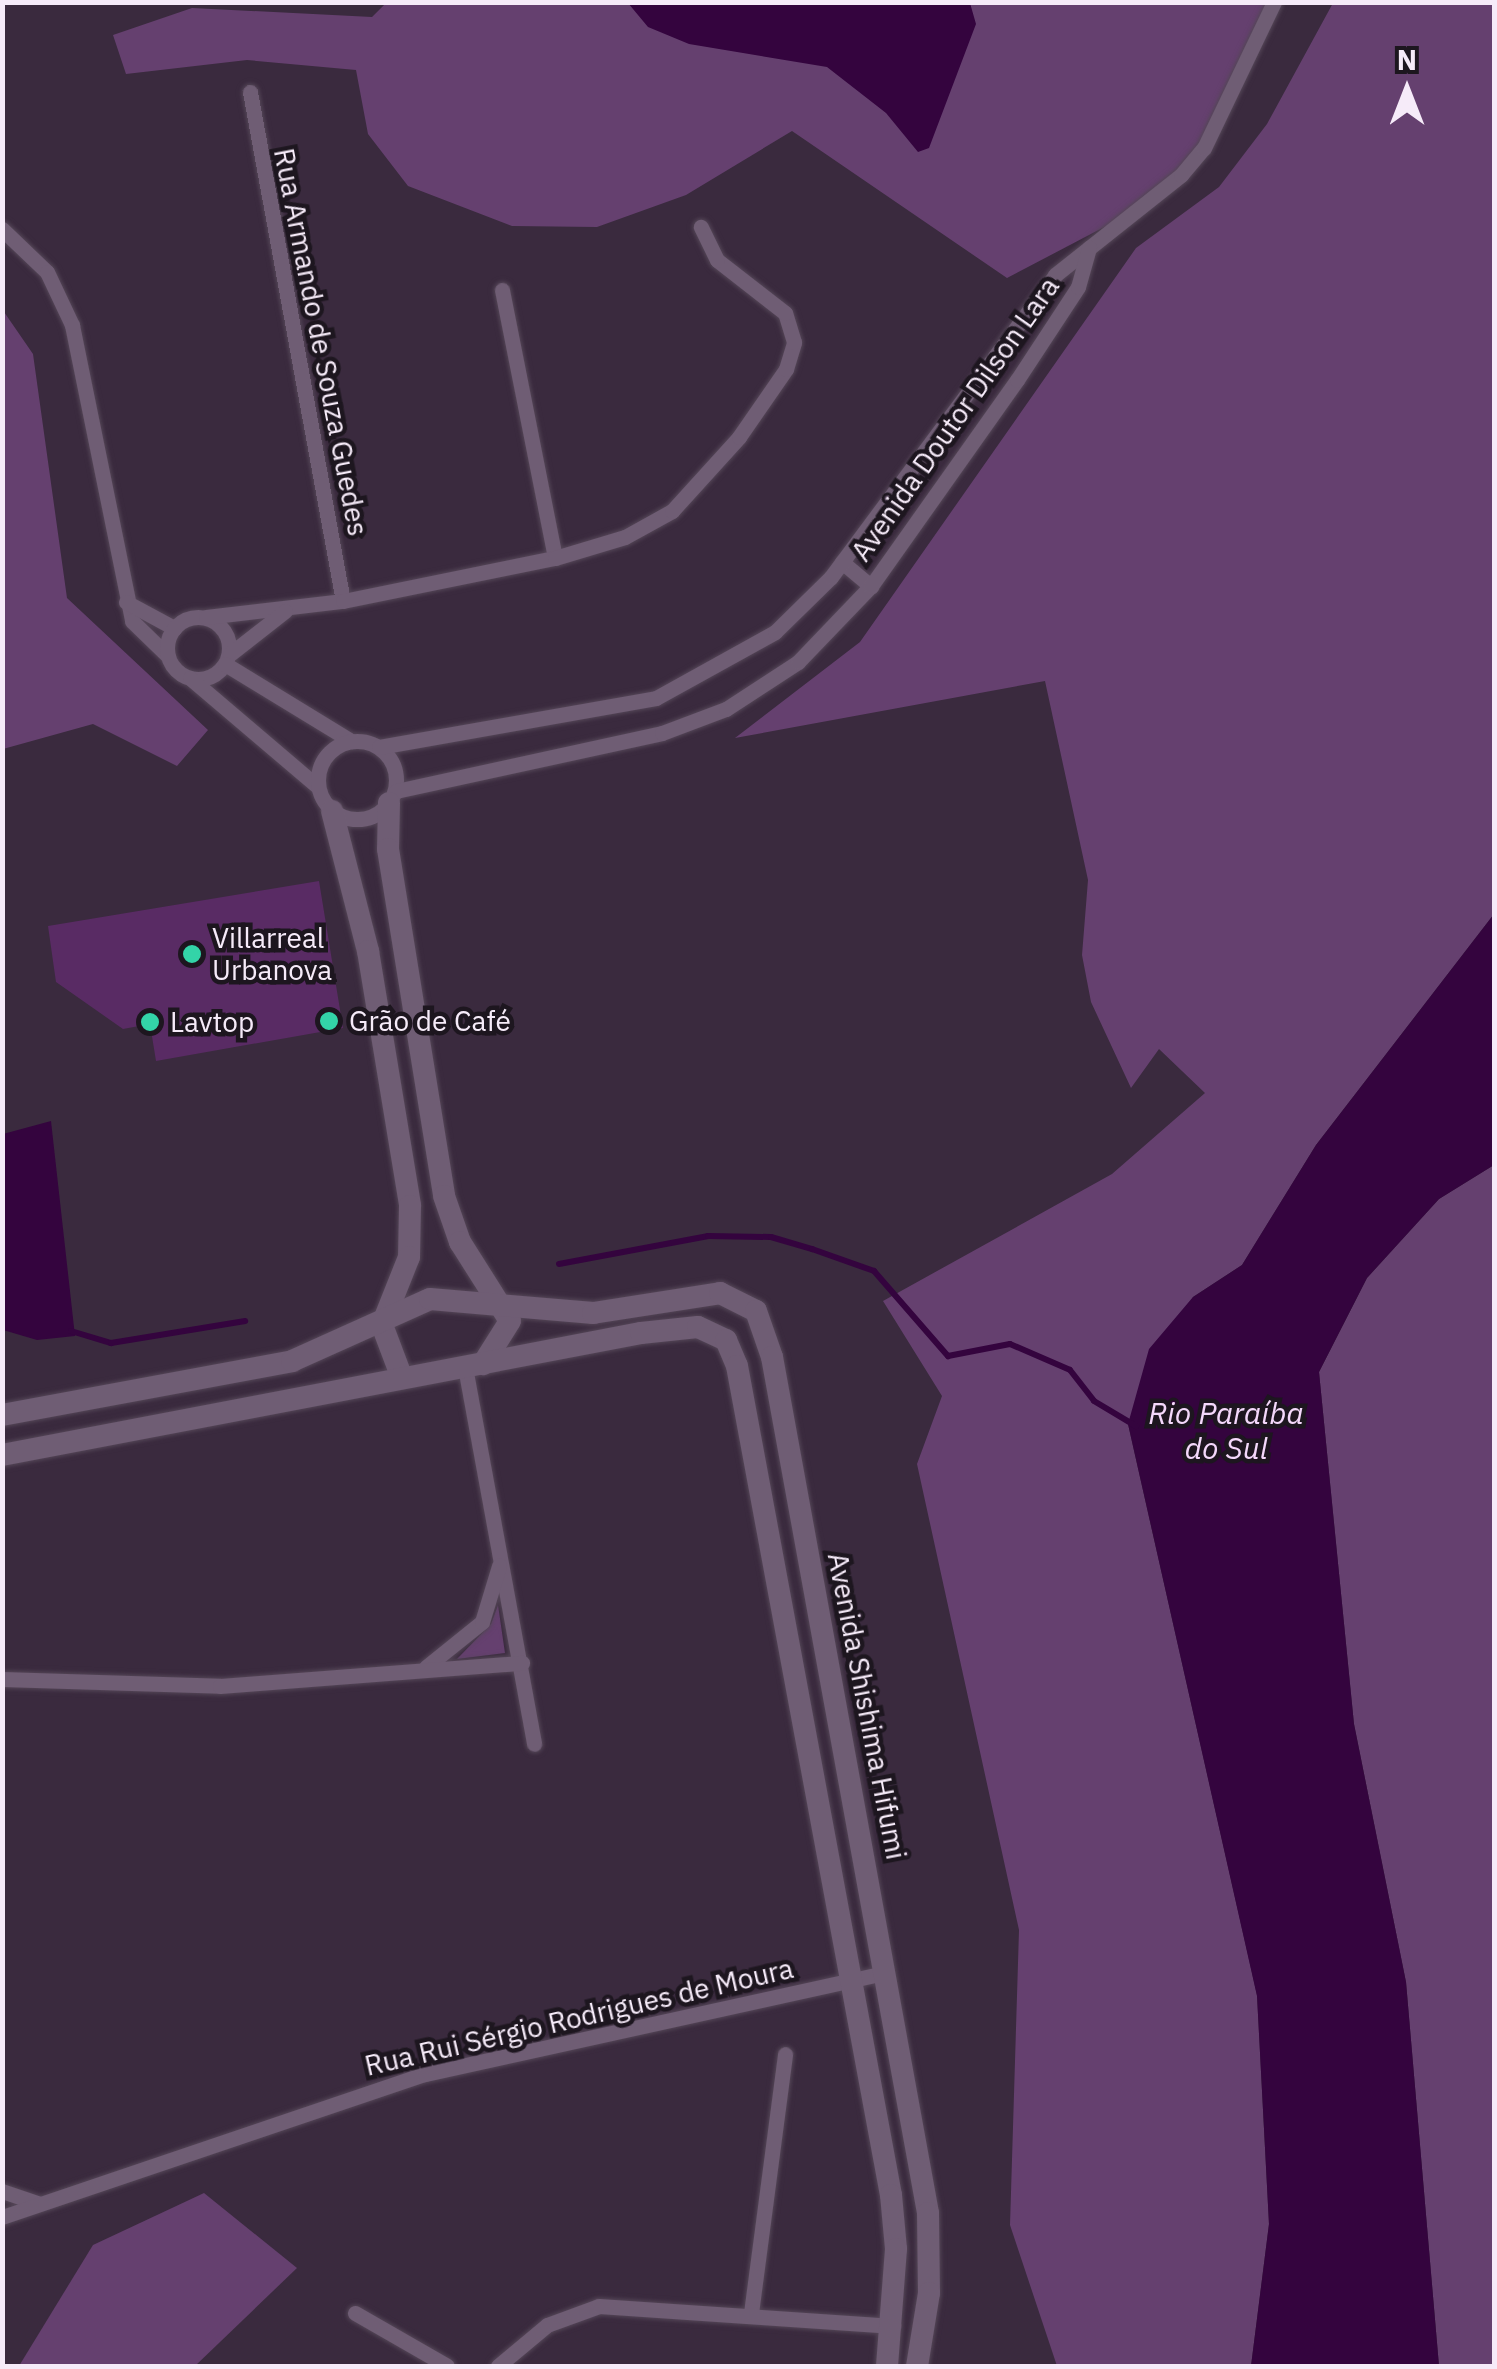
<!DOCTYPE html>
<html>
<head>
<meta charset="utf-8">
<style>
	body { margin:0 }
	#map { position:relative; width:1497px; height:2369px; overflow:hidden; background:#3a2a3e; font-family:"IBM Plex Sans",sans-serif }
	div>[style] { position:absolute }
	.green>* { inset:0; background:#65406f }
	.water>* { inset:0; background:#34043e }
	.stream>* { height:6px; margin:-3px; padding:0 3px; transform-origin:3px; border-radius:3px; background:#34043e }
	.building>* { inset:0; background:#592b64 }
	.roads { filter:drop-shadow(0 0 2px #544657) drop-shadow(0 0 2px #544657) }
	.street>* { height:15px; margin:-7.5px; padding:0 7.5px; transform-origin:7.5px; border-radius:7.5px; background:#6f5d74 }
	.street>.ring { margin:-7.5px; padding:0; box-sizing:content-box; background:none; border:15px solid #6f5d74; border-radius:50% }
	.secondary>* { height:22px; margin:-11px; padding:0 11px; transform-origin:11px; border-radius:11px; background:#6f5d74 }
	.dots>* { width:28px; height:28px; translate:-50% -50%; box-sizing:border-box; border:5px solid #1d161f; border-radius:50% }
	span { translate:-50% -50%; white-space:nowrap; text-align:center; line-height:1.15; -webkit-text-stroke:9px #1d161f; paint-order:stroke }
	.street-label { font-size:28px; color:#f6ebf9 }
	.poi-label { font-size:28px; color:#f6ebf9 }
	.left { translate:0 -50%; text-align:left }
	.water-label { font-size:30px; color:#f4d8fb; font-style:italic }
	.frame { position:absolute; inset:0; border:5px solid #f6ebf9; pointer-events:none }
	.north { position:absolute; left:1357px; top:40px; width:100px; height:100px; -webkit-text-stroke:8px #1d161f; paint-order:stroke; rotate:0deg; font-size:28px; font-weight:700; line-height:40px; text-align:center; color:#f6ebf9 }
	.north::after { content:''; display:block; margin:auto; width:35px; height:45px; background:#f6ebf9; clip-path:polygon(50% 0,100% 100%,50% 72%,0 100%) }
</style>
</head>
<body>
<div id="map">
	<div class="green">
		<i style="clip-path:polygon(387px 2px,1277px 3px,1181px 175px,1110px 224px,1007px 278px,792px 131px,686px 195px,597px 227px,512px 226px,408px 186px,368px 134px,356px 70px,247px 60px,126px 74px,113px 35px,192px 8px,372px 17px)"></i>
		<i style="clip-path:polygon(1333px 3px,1494px 3px,1494px 914px,1316px 1145px,1242px 1265px,1193px 1297px,1128px 1424px,1257px 1995px,1269px 2224px,1251px 2366px,1057px 2366px,1010px 2225px,1019px 1930px,917px 1464px,942px 1396px,883px 1301px,1112px 1174px,1205px 1093px,1159px 1049px,1131px 1088px,1091px 1002px,1082px 955px,1088px 880px,1045px 681px,735px 738px,860px 642px,1136px 248px,1219px 187px,1267px 124px)"></i>
		<i style="clip-path:polygon(2px 309px,33px 354px,67px 598px,208px 730px,177px 766px,93px 724px,3px 749px)"></i>
		<i style="clip-path:polygon(1494px 1165px,1494px 2366px,1439px 2366px,1406px 1982px,1354px 1724px,1319px 1372px,1367px 1278px,1439px 1199px)"></i>
		<i style="clip-path:polygon(498px 1605px,505px 1653px,457px 1659px,491px 1624px)"></i>
		<i style="clip-path:polygon(204px 2193px,297px 2268px,195px 2366px,19px 2366px,93px 2245px)"></i>
	</div>
	<div class="water">
		<i style="clip-path:polygon(628px 3px,970px 3px,976px 24px,929px 148px,918px 152px,886px 113px,827px 67px,689px 44px,648px 27px)"></i>
		<i style="clip-path:polygon(1494px 914px,1494px 1165px,1439px 1199px,1367px 1278px,1319px 1372px,1354px 1724px,1406px 1982px,1439px 2366px,1251px 2366px,1269px 2224px,1257px 1996px,1128px 1424px,1149px 1349px,1193px 1297px,1242px 1265px,1316px 1145px)"></i>
		<i style="clip-path:polygon(51px 1121px,75px 1336px,37px 1340px,3px 1330px,3px 1134px)"></i>
	</div>
	<div class="stream">
		<i style="left:559px;top:1264px;width:152px;rotate:-10.6deg"></i>
		<i style="left:708px;top:1236px;width:63px;rotate:0.9deg"></i>
		<i style="left:771px;top:1237px;width:43px;rotate:16.3deg"></i>
		<i style="left:812px;top:1249px;width:66px;rotate:19.5deg"></i>
		<i style="left:874px;top:1271px;width:113px;rotate:49deg"></i>
		<i style="left:948px;top:1356px;width:63px;rotate:-11deg"></i>
		<i style="left:1010px;top:1344px;width:65px;rotate:23.4deg"></i>
		<i style="left:1070px;top:1370px;width:39px;rotate:52deg"></i>
		<i style="left:1094px;top:1401px;width:49px;rotate:30.8deg"></i>
		<i style="left:71px;top:1331px;width:42px;rotate:16.7deg"></i>
		<i style="left:111px;top:1343px;width:136px;rotate:-9.3deg"></i>
	</div>
	<div class="building">
		<i style="clip-path:polygon(319px 881px,343px 1028px,156px 1061px,150px 1024px,123px 1029px,56px 982px,48px 926px)"></i>
	</div>
	<div class="roads">
		<div class="street">
			<i style="left:250px;top:92px;width:517px;rotate:79.65deg"></i>
			<i style="left:2px;top:229px;width:62px;rotate:43.7deg"></i>
			<i style="left:47px;top:272px;width:59px;rotate:64.7deg"></i>
			<i style="left:72px;top:325px;width:302px;rotate:78.5deg"></i>
			<i style="left:132px;top:621px;width:50px;rotate:44.2deg"></i>
			<i style="left:502px;top:290px;width:273px;rotate:78.8deg"></i>
			<i style="left:842px;top:562px;width:38px;rotate:40deg"></i>
			<i style="left:126px;top:602px;width:55px;rotate:28.4deg"></i>
			<i class="ring" style="left:167px;top:617px;width:47px;height:47px"></i>
			<i style="left:206px;top:617px;width:138px;rotate:-6.7deg"></i>
			<i style="left:343px;top:601px;width:216px;rotate:-11.5deg"></i>
			<i style="left:555px;top:558px;width:73px;rotate:-16.7deg"></i>
			<i style="left:625px;top:537px;width:54px;rotate:-29deg"></i>
			<i style="left:672px;top:511px;width:100px;rotate:-47.8deg"></i>
			<i style="left:739px;top:437px;width:83px;rotate:-55.3deg"></i>
			<i style="left:786px;top:369px;width:28px;rotate:-73deg"></i>
			<i style="left:794px;top:342px;width:30px;rotate:-107deg"></i>
			<i style="left:785px;top:313px;width:86px;rotate:-142.1deg"></i>
			<i style="left:717px;top:260px;width:37px;rotate:-116deg"></i>
			<i style="left:230px;top:654px;width:70px;rotate:-38deg"></i>
			<i style="left:225px;top:664px;width:148px;rotate:31.4deg"></i>
			<i style="left:190px;top:678px;width:168px;rotate:40.4deg"></i>
			<i class="ring" style="left:318px;top:741px;width:63px;height:63px"></i>
			<i style="left:379px;top:747px;width:281px;rotate:-10deg"></i>
			<i style="left:656px;top:698px;width:136px;rotate:-29deg"></i>
			<i style="left:775px;top:632px;width:78px;rotate:-44.5deg"></i>
			<i style="left:831px;top:577px;width:376px;rotate:-53.4deg"></i>
			<i style="left:1055px;top:275px;width:161px;rotate:-38.4deg"></i>
			<i style="left:1181px;top:175px;width:35px;rotate:-50deg"></i>
			<i style="left:1204px;top:148px;width:162px;rotate:-64.4deg"></i>
			<i style="left:396px;top:791px;width:272px;rotate:-12.3deg"></i>
			<i style="left:662px;top:733px;width:68px;rotate:-20.6deg"></i>
			<i style="left:726px;top:709px;width:86px;rotate:-33.1deg"></i>
			<i style="left:798px;top:662px;width:105px;rotate:-46.2deg"></i>
			<i style="left:871px;top:586px;width:252px;rotate:-54.7deg"></i>
			<i style="left:1017px;top:380px;width:111px;rotate:-56.7deg"></i>
			<i style="left:1078px;top:287px;width:41px;rotate:-74.2deg"></i>
			<i style="left:465px;top:1367px;width:383px;rotate:79.6deg"></i>
			<i style="left:426px;top:1667px;width:72px;rotate:-38.8deg"></i>
			<i style="left:482px;top:1622px;width:59px;rotate:-73.1deg"></i>
			<i style="left:2px;top:1679px;width:218px;rotate:1.8deg"></i>
			<i style="left:220px;top:1686px;width:303px;rotate:-4.4deg"></i>
			<i style="left:2px;top:2191px;width:39px;rotate:19deg"></i>
			<i style="left:2px;top:2217px;width:447px;rotate:-18.7deg"></i>
			<i style="left:425px;top:2074px;width:472px;rotate:-12.4deg"></i>
			<i style="left:355px;top:2313px;width:106px;rotate:29.9deg"></i>
			<i style="left:751px;top:2313px;width:261px;rotate:-82.5deg"></i>
			<i style="left:498px;top:2366px;width:64px;rotate:-39.9deg"></i>
			<i style="left:547px;top:2325px;width:55px;rotate:-20.1deg"></i>
			<i style="left:599px;top:2306px;width:295px;rotate:3.9deg"></i>
		</div>
		<div class="secondary">
			<i style="left:389px;top:803px;width:46px;rotate:91.2deg"></i>
			<i style="left:388px;top:849px;width:351px;rotate:80.8deg"></i>
			<i style="left:444px;top:1196px;width:49px;rotate:70.8deg"></i>
			<i style="left:460px;top:1242px;width:93px;rotate:57.7deg"></i>
			<i style="left:510px;top:1321px;width:51px;rotate:122.1deg"></i>
			<i style="left:332px;top:811px;width:145px;rotate:75.6deg"></i>
			<i style="left:368px;top:951px;width:258px;rotate:80.6deg"></i>
			<i style="left:410px;top:1206px;width:51px;rotate:91.1deg"></i>
			<i style="left:409px;top:1257px;width:73px;rotate:111.7deg"></i>
			<i style="left:382px;top:1325px;width:57px;rotate:69.3deg"></i>
			<i style="left:2px;top:1415px;width:295px;rotate:-10.5deg"></i>
			<i style="left:292px;top:1361px;width:151px;rotate:-24.2deg"></i>
			<i style="left:430px;top:1299px;width:164px;rotate:4.9deg"></i>
			<i style="left:593px;top:1313px;width:129px;rotate:-8.9deg"></i>
			<i style="left:720px;top:1293px;width:40px;rotate:26.6deg"></i>
			<i style="left:756px;top:1311px;width:49px;rotate:70.8deg"></i>
			<i style="left:772px;top:1357px;width:870px;rotate:79.67deg"></i>
			<i style="left:928px;top:2213px;width:80px;rotate:89.3deg"></i>
			<i style="left:929px;top:2293px;width:74px;rotate:99.3deg"></i>
			<i style="left:2px;top:1455px;width:651px;rotate:-10.81deg"></i>
			<i style="left:641px;top:1333px;width:57px;rotate:-6deg"></i>
			<i style="left:698px;top:1327px;width:31px;rotate:25deg"></i>
			<i style="left:726px;top:1340px;width:28px;rotate:67deg"></i>
			<i style="left:737px;top:1366px;width:843px;rotate:79.48deg"></i>
			<i style="left:891px;top:2195px;width:54px;rotate:84.7deg"></i>
			<i style="left:896px;top:2249px;width:117px;rotate:94.4deg"></i>
		</div>
	</div>
	<div class="dots">
		<i style="left:192px;top:954px;background:#33d4a8"></i>
		<i style="left:329px;top:1021px;background:#33d4a8"></i>
		<i style="left:150px;top:1022px;background:#33d4a8"></i>
	</div>
	<div class="street-label">
		<span style="left:321px;top:342px;rotate:79deg">Rua Armando de Souza Guedes</span>
		<span style="left:955px;top:419px;rotate:-55deg">Avenida Doutor Dilson Lara</span>
		<span style="left:867px;top:1706px;rotate:79deg">Avenida Shishima Hifumi</span>
		<span style="left:579px;top:2017px;rotate:-13deg">Rua Rui Sérgio Rodrigues de Moura</span>
	</div>
	<div class="poi-label">
		<span class="left" style="left:212px;top:954px">Villarreal<br>Urbanova</span>
		<span class="left" style="left:349px;top:1021px">Grão de Café</span>
		<span class="left" style="left:170px;top:1022px">Lavtop</span>
	</div>
	<div class="water-label">
		<span style="left:1226px;top:1430px">Rio Paraíba<br>do Sul</span>
	</div>
	<div class="frame"></div>
	<div class="north">N</div>
</div>
</body>
</html>
